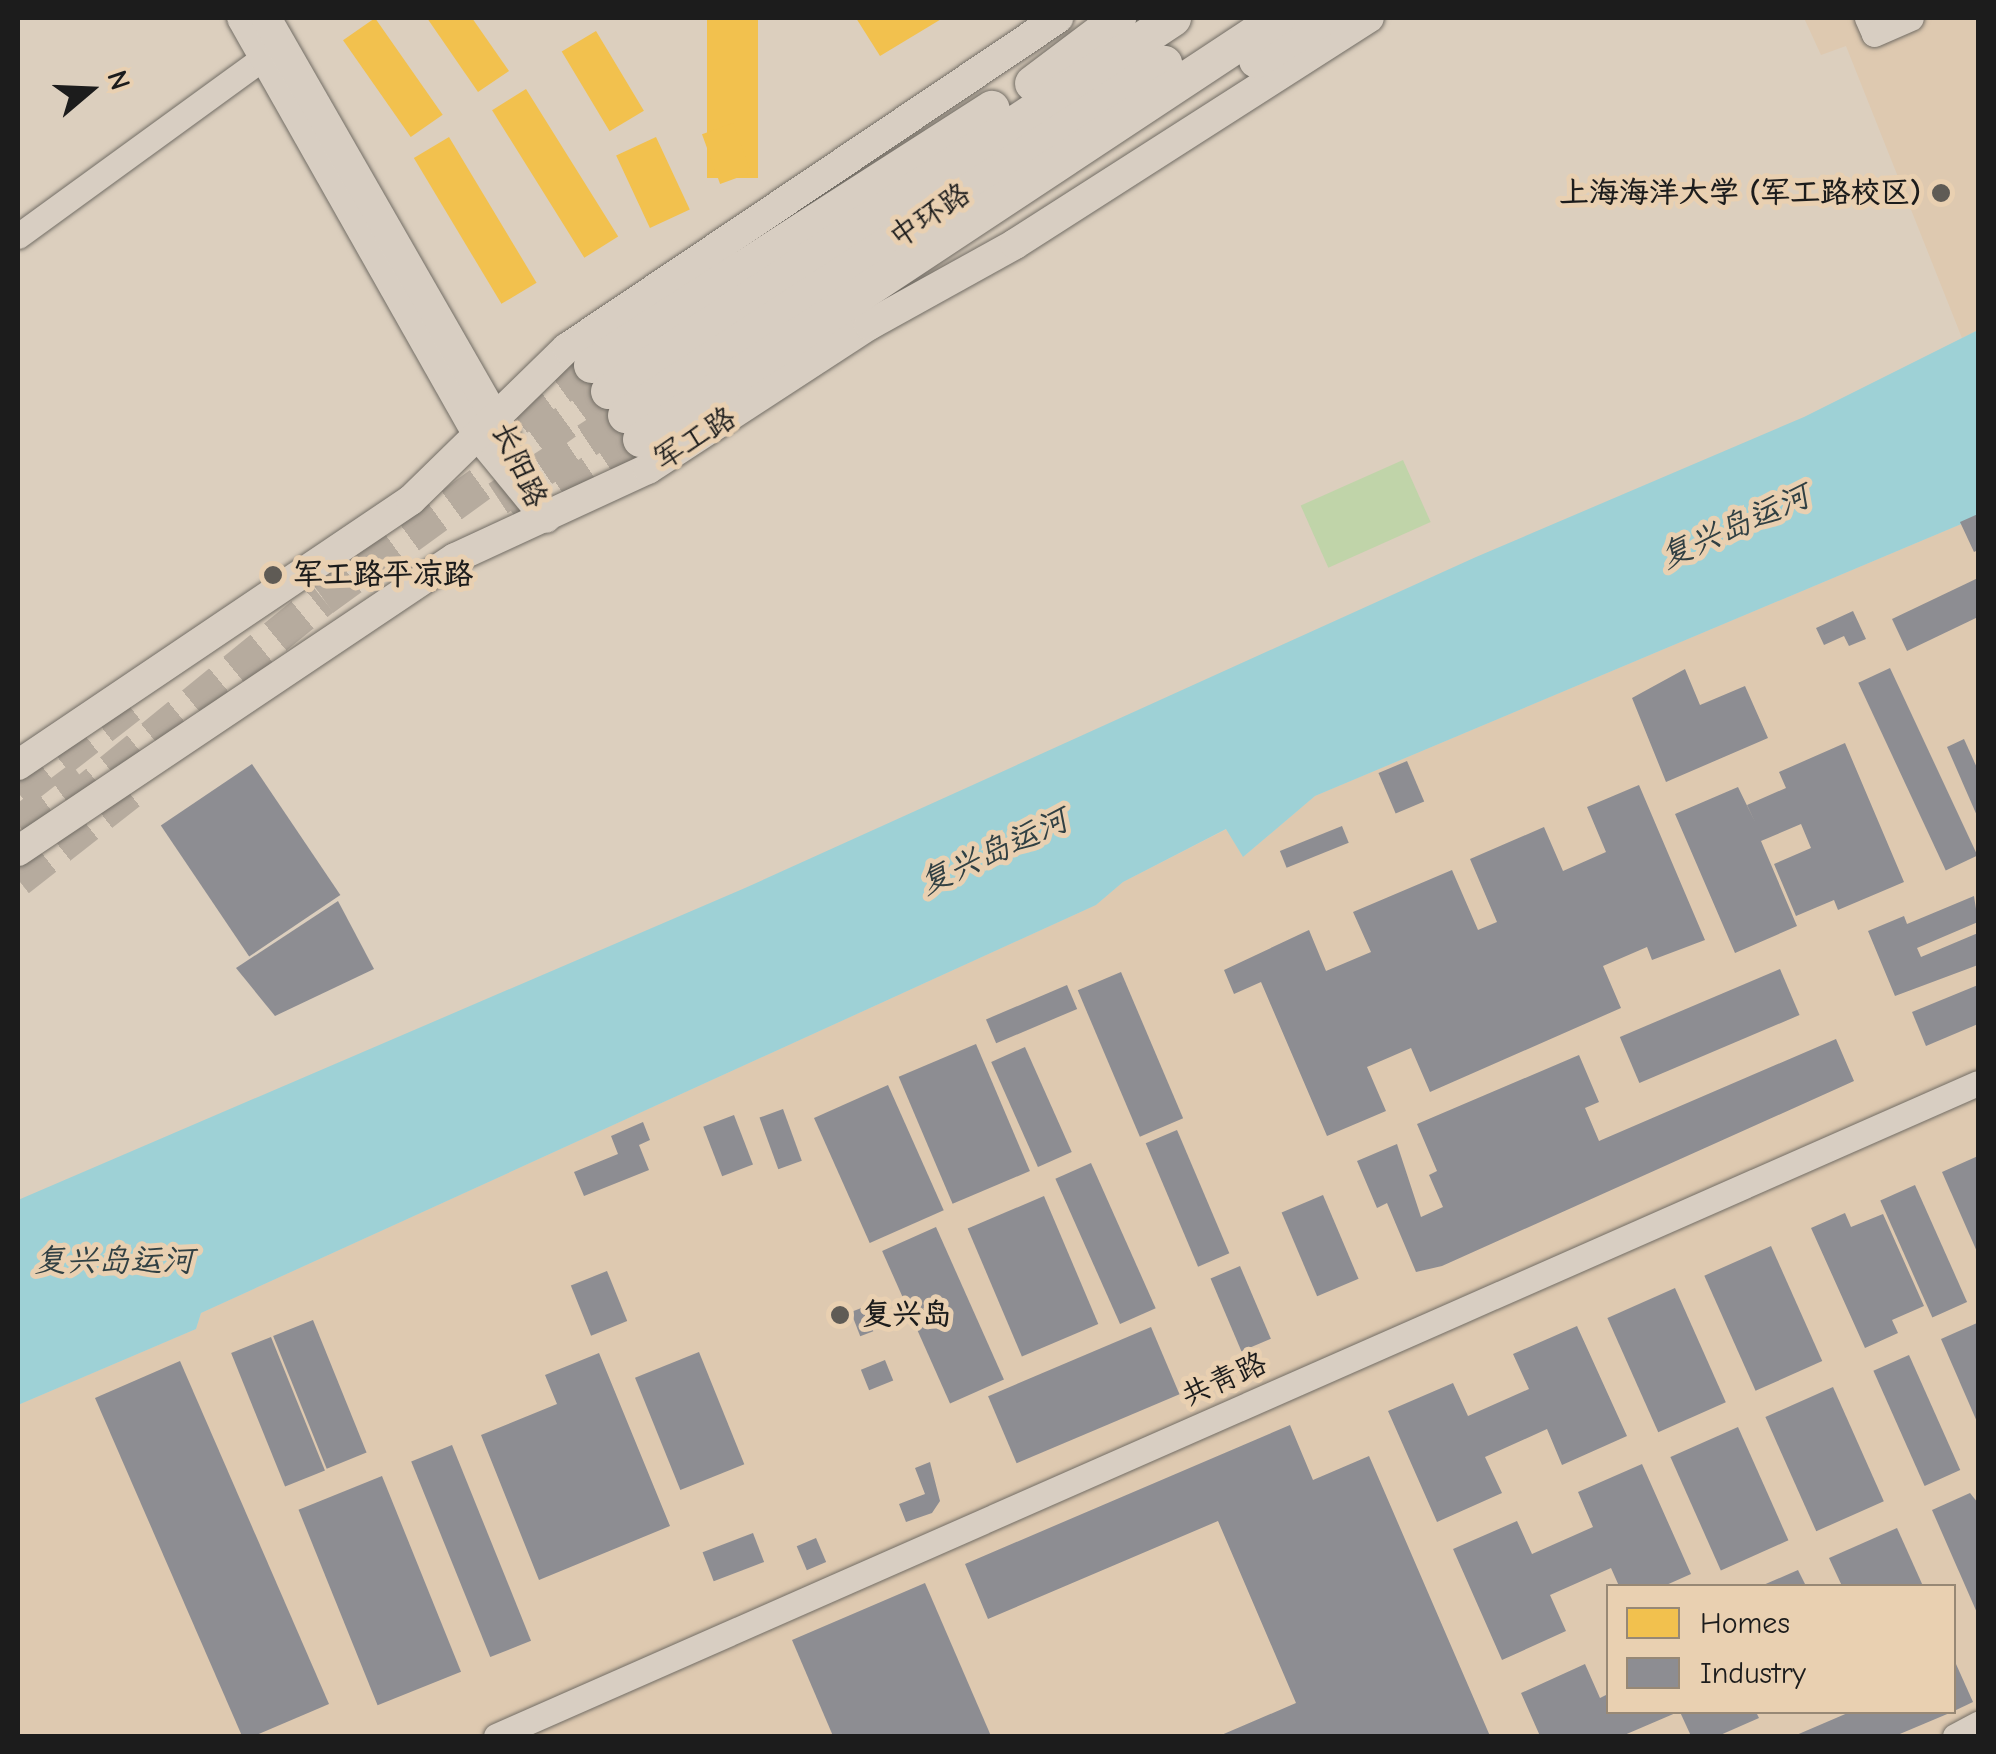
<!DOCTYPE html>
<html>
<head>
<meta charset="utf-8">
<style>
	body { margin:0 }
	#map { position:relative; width:1996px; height:1754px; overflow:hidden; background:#dccfbe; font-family:"Comic Neue","LXGW WenKai TC",sans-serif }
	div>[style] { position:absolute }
	.built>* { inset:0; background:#dec9b0 }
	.green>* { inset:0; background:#c0d4a9; transform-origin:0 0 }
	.water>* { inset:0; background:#9ed1d6 }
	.homes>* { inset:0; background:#f2c14e; transform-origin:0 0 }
	.industry>* { inset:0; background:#8d8d92; transform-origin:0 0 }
	.highway-tunnel>* { height:35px; margin-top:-17.5px; transform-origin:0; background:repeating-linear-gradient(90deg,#b6ab9e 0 35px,transparent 0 53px) }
	.roads { filter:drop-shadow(0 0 2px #726d65) drop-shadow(0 0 2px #726d65) }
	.minor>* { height:25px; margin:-12.5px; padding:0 12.5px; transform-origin:12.5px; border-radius:12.5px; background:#d8cec2 }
	.major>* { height:30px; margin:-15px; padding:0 15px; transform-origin:15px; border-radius:15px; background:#d8cec2 }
	.highway>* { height:35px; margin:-17.5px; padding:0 17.5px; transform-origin:17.5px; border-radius:17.5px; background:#d8cec2 }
	.dots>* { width:28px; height:28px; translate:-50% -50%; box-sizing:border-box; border:5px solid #e9d0b1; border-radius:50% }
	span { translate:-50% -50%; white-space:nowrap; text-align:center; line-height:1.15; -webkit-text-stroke:10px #e9d0b1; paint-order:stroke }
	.poi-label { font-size:30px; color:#1c1c1c; font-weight:700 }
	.right { translate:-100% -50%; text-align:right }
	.left { translate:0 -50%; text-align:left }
	.street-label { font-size:30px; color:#1c1c1c }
	.water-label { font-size:32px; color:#314043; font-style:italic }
	.frame { position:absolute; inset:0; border:20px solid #1c1c1c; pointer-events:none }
	.legend { position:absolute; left:1606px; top:1584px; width:350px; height:130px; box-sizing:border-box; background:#e9d0b1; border:2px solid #978875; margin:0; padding:12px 18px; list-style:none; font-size:30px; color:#1c1c1c }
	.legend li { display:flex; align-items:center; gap:20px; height:50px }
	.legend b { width:50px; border:2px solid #978875 }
	.north { position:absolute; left:40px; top:40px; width:100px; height:100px; -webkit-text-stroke:8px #e9d0b1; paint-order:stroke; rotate:71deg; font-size:28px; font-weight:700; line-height:40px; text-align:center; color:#1c1c1c }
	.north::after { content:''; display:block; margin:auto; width:35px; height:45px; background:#1c1c1c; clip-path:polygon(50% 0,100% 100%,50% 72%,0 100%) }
</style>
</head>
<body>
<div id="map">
	<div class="built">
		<i style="clip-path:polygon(1804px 18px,1978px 18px,1978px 330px,1962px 338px,1846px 46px,1821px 55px)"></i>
		<i style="clip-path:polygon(evenodd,1978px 517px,1978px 1736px,18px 1736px,18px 1405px,196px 1329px,201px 1313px,1096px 905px,1123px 882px,1227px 829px,1243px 857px,1315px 796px,1978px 517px,1608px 1586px,1954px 1586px,1954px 1712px,1608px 1712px,1608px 1586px)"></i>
	</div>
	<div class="green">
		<i style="left:1403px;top:460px;width:68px;height:112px;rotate:66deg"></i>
	</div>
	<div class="water">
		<i style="clip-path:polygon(1978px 330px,1978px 517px,1315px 796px,1243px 857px,1226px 829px,1123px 882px,1096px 905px,201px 1313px,196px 1329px,18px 1405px,18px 1200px,745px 888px,1476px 557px,1804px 417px)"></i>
	</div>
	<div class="homes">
		<i style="left:375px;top:18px;width:118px;height:39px;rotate:55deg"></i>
		<i style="clip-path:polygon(427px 18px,472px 18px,509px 71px,478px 92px)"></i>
		<i style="left:707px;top:18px;width:51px;height:160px"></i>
		<i style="clip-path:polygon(856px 18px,943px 18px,880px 56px)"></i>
		<i style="left:596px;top:31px;width:93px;height:40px;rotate:59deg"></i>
		<i style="left:526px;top:89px;width:174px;height:40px;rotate:58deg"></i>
		<i style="left:733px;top:123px;width:53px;height:33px;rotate:70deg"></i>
		<i style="left:449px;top:137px;width:170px;height:41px;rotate:59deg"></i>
		<i style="left:656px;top:137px;width:80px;height:44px;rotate:65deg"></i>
	</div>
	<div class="industry">
		<i style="clip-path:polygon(1978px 514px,1978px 550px,1974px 552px,1960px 522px)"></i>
		<i style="clip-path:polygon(1978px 578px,1978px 617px,1907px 651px,1892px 619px)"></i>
		<i style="clip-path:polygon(1853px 611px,1866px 639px,1849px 646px,1844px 636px,1824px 645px,1816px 628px)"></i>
		<i style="left:1890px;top:668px;width:207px;height:35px;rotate:65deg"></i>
		<i style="clip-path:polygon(1685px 669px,1700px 705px,1745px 686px,1768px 738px,1666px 782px,1632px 698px)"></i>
		<i style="clip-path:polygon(1964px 739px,1978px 770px,1978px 818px,1947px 747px)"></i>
		<i style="clip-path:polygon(1845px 743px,1904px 882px,1838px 910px,1834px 900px,1796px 916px,1774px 864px,1811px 848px,1801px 824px,1761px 841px,1797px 926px,1735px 953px,1675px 814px,1738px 787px,1755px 822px,1747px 805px,1786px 788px,1779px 772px)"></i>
		<i style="left:1407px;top:761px;width:44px;height:31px;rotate:67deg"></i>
		<i style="left:252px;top:764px;width:158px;height:110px;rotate:56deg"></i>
		<i style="clip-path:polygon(1639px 785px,1705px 940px,1652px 960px,1647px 947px,1603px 966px,1621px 1008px,1430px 1092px,1411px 1048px,1367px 1067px,1386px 1111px,1327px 1136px,1261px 982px,1234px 994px,1224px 970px,1309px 930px,1326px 971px,1371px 952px,1353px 912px,1452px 870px,1478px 930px,1497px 922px,1470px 859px,1544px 827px,1563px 871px,1606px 852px,1587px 807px)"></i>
		<i style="left:1342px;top:826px;width:18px;height:67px;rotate:68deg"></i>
		<i style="clip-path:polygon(1974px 896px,1978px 922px,1917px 948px,1921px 957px,1978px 933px,1978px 965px,1895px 996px,1868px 931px,1904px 916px,1907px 924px)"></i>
		<i style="clip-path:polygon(338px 901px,374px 969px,275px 1016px,236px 968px)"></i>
		<i style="left:1780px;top:969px;width:50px;height:174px;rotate:67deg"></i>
		<i style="left:1121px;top:972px;width:159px;height:47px;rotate:67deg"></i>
		<i style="left:1067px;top:985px;width:26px;height:88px;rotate:67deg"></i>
		<i style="clip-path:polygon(1978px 985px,1978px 1024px,1926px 1046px,1912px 1012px)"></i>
		<i style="clip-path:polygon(1836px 1039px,1854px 1081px,1442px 1266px,1416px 1272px,1387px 1203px,1377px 1208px,1357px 1161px,1397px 1144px,1421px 1217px,1443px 1207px,1429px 1175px,1437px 1171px,1417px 1124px,1579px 1055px,1599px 1102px,1585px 1108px,1599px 1141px)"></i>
		<i style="left:976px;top:1044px;width:138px;height:84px;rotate:67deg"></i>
		<i style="left:1025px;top:1047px;width:115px;height:37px;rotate:66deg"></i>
		<i style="left:888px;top:1085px;width:137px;height:81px;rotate:66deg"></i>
		<i style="left:783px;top:1109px;width:55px;height:25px;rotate:70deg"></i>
		<i style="left:734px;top:1115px;width:53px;height:33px;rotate:69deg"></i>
		<i style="clip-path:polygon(643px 1122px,650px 1140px,639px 1145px,649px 1170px,584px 1196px,574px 1172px,618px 1154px,611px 1136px)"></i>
		<i style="left:1177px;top:1130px;width:134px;height:34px;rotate:67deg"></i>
		<i style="clip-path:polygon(1978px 1156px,1978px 1254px,1942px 1172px)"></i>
		<i style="left:1091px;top:1163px;width:159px;height:39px;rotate:66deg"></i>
		<i style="left:1915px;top:1185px;width:128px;height:38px;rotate:66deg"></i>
		<i style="left:1323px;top:1195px;width:91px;height:45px;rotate:67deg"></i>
		<i style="left:1044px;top:1196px;width:139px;height:83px;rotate:67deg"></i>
		<i style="clip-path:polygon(1845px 1213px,1851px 1227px,1883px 1214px,1924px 1306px,1892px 1320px,1898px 1333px,1865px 1348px,1811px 1228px)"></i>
		<i style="left:936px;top:1227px;width:167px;height:59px;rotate:66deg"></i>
		<i style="left:1771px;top:1246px;width:126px;height:73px;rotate:66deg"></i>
		<i style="left:1240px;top:1266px;width:79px;height:32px;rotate:67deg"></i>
		<i style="left:607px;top:1271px;width:54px;height:39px;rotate:68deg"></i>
		<i style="left:1675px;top:1288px;width:125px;height:74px;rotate:66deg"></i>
		<i style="left:864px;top:1307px;width:26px;height:14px;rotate:69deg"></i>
		<i style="left:313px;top:1320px;width:143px;height:43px;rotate:68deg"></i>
		<i style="clip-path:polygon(1977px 1323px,1978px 1327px,1978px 1424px,1941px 1339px)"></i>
		<i style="clip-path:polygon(1577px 1326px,1627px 1436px,1562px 1465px,1547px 1429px,1485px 1457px,1502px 1493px,1437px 1522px,1388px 1411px,1453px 1383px,1468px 1416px,1529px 1389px,1513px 1354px)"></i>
		<i style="left:1151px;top:1327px;width:73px;height:177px;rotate:67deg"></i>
		<i style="left:271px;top:1337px;width:144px;height:43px;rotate:68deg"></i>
		<i style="left:699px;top:1352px;width:121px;height:69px;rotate:68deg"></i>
		<i style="clip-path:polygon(599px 1353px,670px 1526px,539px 1580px,481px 1435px,557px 1404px,545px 1375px)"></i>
		<i style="left:1909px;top:1355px;width:126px;height:39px;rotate:66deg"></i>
		<i style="left:885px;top:1360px;width:22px;height:26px;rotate:68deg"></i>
		<i style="clip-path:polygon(180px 1361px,329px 1704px,254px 1736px,242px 1736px,95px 1398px)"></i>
		<i style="left:1833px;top:1387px;width:125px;height:74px;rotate:66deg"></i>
		<i style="clip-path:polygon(1290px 1425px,1313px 1480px,1369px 1456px,1490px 1736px,1219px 1736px,1296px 1703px,1218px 1521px,988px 1619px,965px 1564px)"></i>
		<i style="left:1738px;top:1427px;width:124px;height:74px;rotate:66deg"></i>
		<i style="left:452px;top:1445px;width:211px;height:44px;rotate:68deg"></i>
		<i style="clip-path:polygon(930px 1462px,940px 1501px,932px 1513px,906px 1522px,899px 1504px,925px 1494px,915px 1468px)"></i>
		<i style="clip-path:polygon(1642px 1464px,1691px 1574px,1664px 1586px,1619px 1586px,1611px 1568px,1550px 1595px,1566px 1631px,1502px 1660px,1453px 1549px,1517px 1521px,1532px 1554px,1593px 1527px,1578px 1492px)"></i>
		<i style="left:382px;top:1476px;width:211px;height:90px;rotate:68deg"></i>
		<i style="clip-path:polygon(1970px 1493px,1978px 1503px,1978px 1615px,1932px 1510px)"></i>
		<i style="clip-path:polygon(1897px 1528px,1923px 1586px,1842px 1586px,1829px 1558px)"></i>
		<i style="left:753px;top:1533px;width:31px;height:54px;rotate:69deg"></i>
		<i style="left:816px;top:1538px;width:26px;height:21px;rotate:67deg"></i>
		<i style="clip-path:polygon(1798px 1570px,1806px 1586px,1761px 1586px)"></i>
		<i style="clip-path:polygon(925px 1583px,991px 1736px,833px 1736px,792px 1640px)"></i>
		<i style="clip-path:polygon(1585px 1664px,1600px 1698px,1608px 1694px,1608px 1712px,1678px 1712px,1622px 1736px,1540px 1736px,1521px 1693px)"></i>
		<i style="clip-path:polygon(1956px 1664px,1973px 1702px,1954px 1711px,1954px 1666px)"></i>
		<i style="clip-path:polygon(1680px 1712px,1756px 1712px,1759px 1718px,1718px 1736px,1691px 1736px)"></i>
		<i style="clip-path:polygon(1850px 1712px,1952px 1712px,1895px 1736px,1794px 1736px)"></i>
	</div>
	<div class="highway-tunnel">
		<i style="left:474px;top:449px;width:144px;rotate:-35.7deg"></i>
		<i style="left:498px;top:498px;width:152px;rotate:-33.2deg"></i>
		<i style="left:518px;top:521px;width:147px;rotate:-33.9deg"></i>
		<i style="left:18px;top:792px;width:143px;rotate:-37.9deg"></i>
		<i style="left:70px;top:804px;width:326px;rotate:-39.2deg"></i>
		<i style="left:323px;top:598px;width:352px;rotate:-36deg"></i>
		<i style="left:18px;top:824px;width:79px;rotate:-36.7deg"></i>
		<i style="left:18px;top:879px;width:154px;rotate:-38.1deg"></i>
	</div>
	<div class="roads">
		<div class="minor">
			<i style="left:1867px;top:18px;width:17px;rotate:66deg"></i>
			<i style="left:1874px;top:34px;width:40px;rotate:-23.4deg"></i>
			<i style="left:18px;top:236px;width:304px;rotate:-36deg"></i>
			<i style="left:496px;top:1736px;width:1619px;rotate:-23.78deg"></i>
			<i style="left:1955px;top:1736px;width:26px;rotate:-28deg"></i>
		</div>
		<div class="major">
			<i style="left:242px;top:18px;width:479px;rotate:60.5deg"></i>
			<i style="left:478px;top:435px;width:107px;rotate:50.7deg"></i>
			<i style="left:266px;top:18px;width:481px;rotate:60.2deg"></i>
			<i style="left:18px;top:765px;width:474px;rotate:-34deg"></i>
			<i style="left:411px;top:500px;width:218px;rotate:-44.3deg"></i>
			<i style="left:567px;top:348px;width:592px;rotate:-33.9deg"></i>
			<i style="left:18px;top:851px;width:526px;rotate:-33.84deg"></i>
			<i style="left:455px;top:558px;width:213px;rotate:-24.8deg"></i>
			<i style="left:648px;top:469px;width:264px;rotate:-33.1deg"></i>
			<i style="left:869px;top:325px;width:167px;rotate:-29deg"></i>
			<i style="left:1015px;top:244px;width:420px;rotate:-32.6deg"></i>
		</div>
		<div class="highway">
			<i style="left:1256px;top:60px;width:78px;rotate:-32.5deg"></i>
			<i style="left:1032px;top:83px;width:108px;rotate:-37.1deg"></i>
			<i style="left:591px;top:365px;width:476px;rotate:-32.7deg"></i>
			<i style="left:608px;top:391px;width:677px;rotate:-33.43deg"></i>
			<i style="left:625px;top:415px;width:644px;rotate:-33.15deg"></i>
			<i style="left:640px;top:439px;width:764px;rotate:-33.46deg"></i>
		</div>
	</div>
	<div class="dots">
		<i style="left:1941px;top:193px;background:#5f5b55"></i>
		<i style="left:273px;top:575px;background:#5f5b55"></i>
		<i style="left:840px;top:1315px;background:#5f5b55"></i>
	</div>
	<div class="poi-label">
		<span class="right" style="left:1921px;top:193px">上海海洋大学 (军工路校区)</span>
		<span class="left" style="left:293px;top:575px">军工路平凉路</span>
		<span class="left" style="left:862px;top:1315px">复兴岛</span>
	</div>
	<div class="street-label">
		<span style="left:930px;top:216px;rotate:-34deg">中环路</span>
		<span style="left:695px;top:439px;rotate:-32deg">军工路</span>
		<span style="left:519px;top:465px;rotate:65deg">长阳路</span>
		<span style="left:1224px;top:1380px;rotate:-24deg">共青路</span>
	</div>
	<div class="water-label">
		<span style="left:1735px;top:527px;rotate:-24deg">复兴岛运河</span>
		<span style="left:994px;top:852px;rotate:-25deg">复兴岛运河</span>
		<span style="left:114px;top:1261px">复兴岛运河</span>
	</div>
	<div class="frame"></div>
	<ul class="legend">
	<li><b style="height:28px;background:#f2c14e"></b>Homes</li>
	<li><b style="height:28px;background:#8d8d92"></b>Industry</li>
	</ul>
	<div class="north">N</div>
</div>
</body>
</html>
